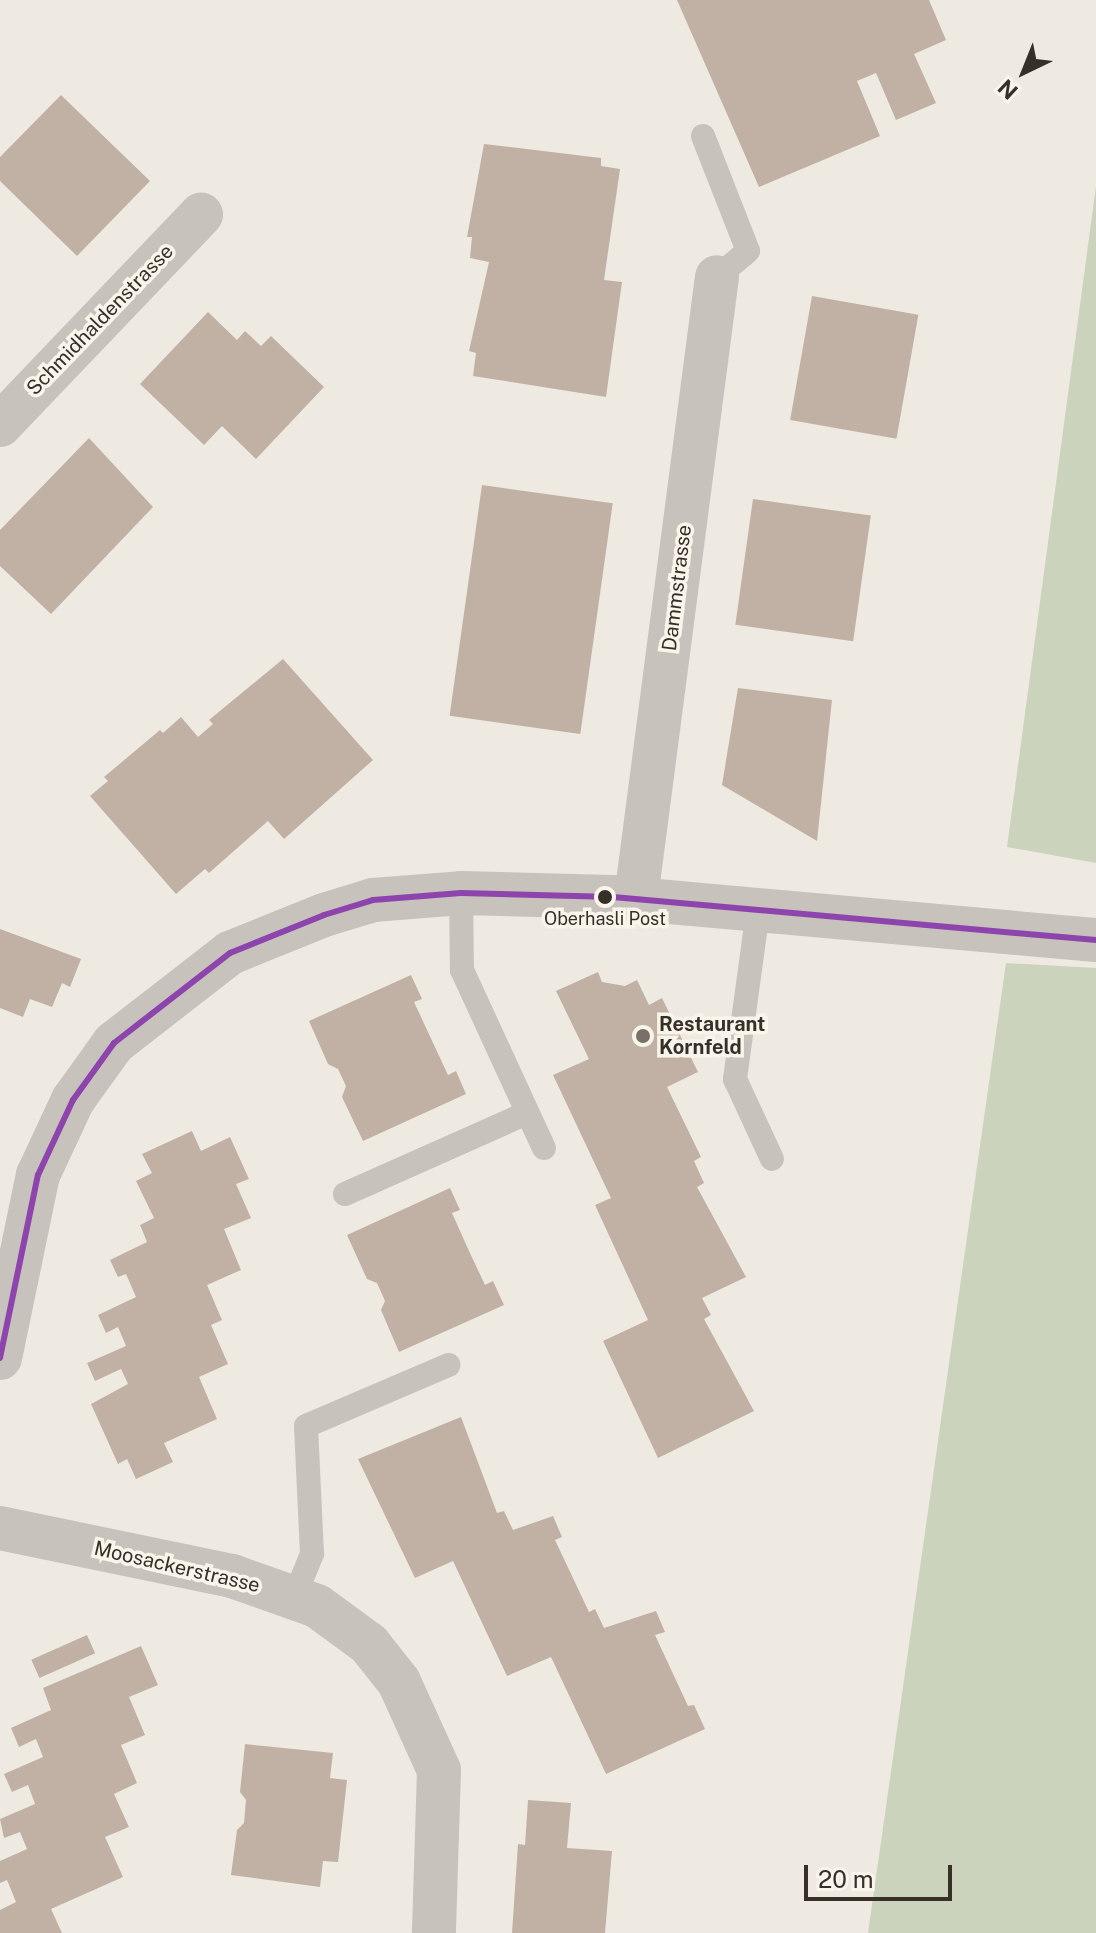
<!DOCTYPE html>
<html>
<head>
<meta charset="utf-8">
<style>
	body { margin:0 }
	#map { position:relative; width:1096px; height:1933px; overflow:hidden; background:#eeeae2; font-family:"Public Sans",sans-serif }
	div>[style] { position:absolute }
	.green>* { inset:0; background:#ccd3bd }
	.building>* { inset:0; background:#c1b1a4; transform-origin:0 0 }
	.lane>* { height:24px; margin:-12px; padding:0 12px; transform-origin:12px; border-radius:12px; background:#c7c2bb }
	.street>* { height:44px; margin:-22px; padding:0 22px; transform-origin:22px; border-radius:22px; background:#c7c2bb }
	.bus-1>* { height:6px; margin:-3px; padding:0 3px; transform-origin:3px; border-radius:3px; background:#8e44ad }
	.dots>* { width:22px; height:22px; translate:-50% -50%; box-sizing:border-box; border:4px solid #f9f5ea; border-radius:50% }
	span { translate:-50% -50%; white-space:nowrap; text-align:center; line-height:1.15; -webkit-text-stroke:7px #f9f5ea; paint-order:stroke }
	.bus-label { font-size:18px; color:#373029 }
	.street-label { font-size:20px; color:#373029 }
	.poi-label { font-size:20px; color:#373029; font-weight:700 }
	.left { translate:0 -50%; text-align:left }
	.north { position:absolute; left:984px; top:32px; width:80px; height:80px; -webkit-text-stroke:6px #f9f5ea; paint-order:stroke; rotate:223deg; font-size:22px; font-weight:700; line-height:32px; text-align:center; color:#373029 }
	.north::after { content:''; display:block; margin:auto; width:28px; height:36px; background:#373029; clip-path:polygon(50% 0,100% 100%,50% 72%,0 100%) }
	.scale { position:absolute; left:804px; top:1865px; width:148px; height:36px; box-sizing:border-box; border:4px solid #373029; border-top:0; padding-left:10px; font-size:24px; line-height:28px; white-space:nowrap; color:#373029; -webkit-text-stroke:6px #f9f5ea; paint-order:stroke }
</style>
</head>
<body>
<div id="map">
	<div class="green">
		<i style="clip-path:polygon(1096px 186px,1096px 863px,1007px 847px)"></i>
		<i style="clip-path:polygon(1006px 963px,1096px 968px,1096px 1933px,868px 1933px)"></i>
	</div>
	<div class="building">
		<i style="clip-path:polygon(677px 0,929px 0,946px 40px,914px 54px,936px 103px,896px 120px,876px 73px,857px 81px,880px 136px,759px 187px)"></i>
		<i style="clip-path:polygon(61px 95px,150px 181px,77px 256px,0 181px,0 157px)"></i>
		<i style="clip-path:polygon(484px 144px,601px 158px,601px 166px,620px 169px,604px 280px,622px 282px,606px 397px,473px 376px,476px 353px,469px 351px,489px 262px,470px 258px,472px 237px,467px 237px)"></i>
		<i style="left:812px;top:296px;width:108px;height:126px;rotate:10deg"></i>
		<i style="clip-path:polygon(208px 312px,237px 340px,245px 331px,261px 346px,271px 336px,324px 387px,256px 459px,222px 426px,204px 445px,140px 384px)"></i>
		<i style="clip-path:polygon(89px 438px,153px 507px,51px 614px,0 566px,0 530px)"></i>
		<i style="left:482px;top:485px;width:132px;height:233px;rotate:8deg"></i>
		<i style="left:753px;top:499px;width:119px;height:127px;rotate:8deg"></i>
		<i style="clip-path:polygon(283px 659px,373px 760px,284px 839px,268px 821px,209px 873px,205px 869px,176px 894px,90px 796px,108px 781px,104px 777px,160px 730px,163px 733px,181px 717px,198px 737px,213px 724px,209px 720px)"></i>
		<i style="clip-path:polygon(738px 688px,832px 700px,817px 841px,722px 785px)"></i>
		<i style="clip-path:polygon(0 929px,81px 959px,70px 987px,62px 983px,52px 1007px,30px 999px,23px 1017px,0 1008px)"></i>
		<i style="clip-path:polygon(598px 972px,602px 982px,625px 986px,637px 980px,649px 1005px,662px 998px,698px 1072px,667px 1087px,701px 1157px,694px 1161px,704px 1183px,697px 1187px,746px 1277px,702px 1298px,711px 1315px,704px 1319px,754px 1411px,658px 1458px,603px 1341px,648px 1320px,595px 1205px,611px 1198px,553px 1075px,589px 1059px,556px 991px)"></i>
		<i style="clip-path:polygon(411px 975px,422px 999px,414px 1002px,448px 1075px,456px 1071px,466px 1094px,363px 1141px,342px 1097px,346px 1086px,338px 1069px,328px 1064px,309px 1021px)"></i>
		<i style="clip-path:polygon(192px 1131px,201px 1151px,230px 1137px,249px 1179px,236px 1184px,251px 1218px,224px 1229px,241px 1270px,207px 1285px,222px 1320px,211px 1325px,228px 1364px,199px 1377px,217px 1419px,164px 1443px,173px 1462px,136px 1479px,127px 1459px,118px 1464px,91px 1404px,128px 1384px,121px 1369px,95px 1381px,87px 1363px,126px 1346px,118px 1327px,106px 1333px,98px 1315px,136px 1297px,126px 1274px,118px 1277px,110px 1260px,147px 1242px,140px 1225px,154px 1218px,136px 1181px,152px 1173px,142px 1154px)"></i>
		<i style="clip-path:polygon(450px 1188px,460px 1210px,452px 1213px,469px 1251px,485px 1285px,493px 1281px,504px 1305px,399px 1352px,381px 1310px,385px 1301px,377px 1283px,367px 1279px,347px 1235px)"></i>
		<i style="clip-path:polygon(461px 1417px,497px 1513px,504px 1511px,513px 1530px,553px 1516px,562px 1537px,555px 1540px,589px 1612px,595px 1609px,604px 1628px,656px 1611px,665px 1632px,655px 1635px,688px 1706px,694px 1705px,705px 1729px,606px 1774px,551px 1657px,507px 1676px,453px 1561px,415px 1578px,358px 1459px)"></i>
		<i style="left:87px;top:1635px;width:20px;height:61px;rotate:66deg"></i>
		<i style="clip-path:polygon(141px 1646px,158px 1685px,129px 1697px,145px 1735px,121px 1745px,137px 1783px,114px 1794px,129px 1827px,105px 1837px,123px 1877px,51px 1909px,62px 1933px,0 1933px,0 1910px,16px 1902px,7px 1880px,0 1883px,0 1861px,27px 1849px,20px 1832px,4px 1838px,0 1819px,35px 1804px,28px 1785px,12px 1792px,4px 1774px,43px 1757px,36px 1739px,19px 1747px,11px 1728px,51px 1710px,43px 1688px)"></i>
		<i style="clip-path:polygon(245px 1744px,333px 1753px,330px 1778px,347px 1780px,338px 1862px,323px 1861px,320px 1887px,231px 1875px,237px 1830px,244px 1823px,246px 1800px,240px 1792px)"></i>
		<i style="clip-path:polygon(528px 1800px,571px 1803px,567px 1848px,612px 1851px,605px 1933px,512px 1933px,518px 1844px,525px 1845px)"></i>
	</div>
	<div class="lane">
		<i style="left:703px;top:136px;width:123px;rotate:68.6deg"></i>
		<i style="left:748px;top:251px;width:40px;rotate:140deg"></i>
		<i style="left:461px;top:893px;width:77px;rotate:89.3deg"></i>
		<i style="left:462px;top:970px;width:196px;rotate:65.3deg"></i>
		<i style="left:758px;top:911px;width:170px;rotate:97.8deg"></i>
		<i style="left:735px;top:1079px;width:88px;rotate:65.2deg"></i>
		<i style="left:345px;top:1194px;width:199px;rotate:-24deg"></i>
		<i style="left:294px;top:1598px;width:48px;rotate:-67.8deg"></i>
		<i style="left:312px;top:1554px;width:128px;rotate:-92.7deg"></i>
		<i style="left:306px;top:1426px;width:155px;rotate:-23.2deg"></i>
	</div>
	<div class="street">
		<i style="left:0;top:425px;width:291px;rotate:-46.3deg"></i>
		<i style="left:636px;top:898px;width:626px;rotate:-82.57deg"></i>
		<i style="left:0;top:1358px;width:187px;rotate:-78.3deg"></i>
		<i style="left:38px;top:1175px;width:83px;rotate:-65deg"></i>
		<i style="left:73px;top:1100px;width:70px;rotate:-54.3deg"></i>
		<i style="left:114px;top:1043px;width:147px;rotate:-37.8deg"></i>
		<i style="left:230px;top:953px;width:101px;rotate:-22deg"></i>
		<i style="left:324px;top:915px;width:51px;rotate:-17deg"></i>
		<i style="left:373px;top:900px;width:88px;rotate:-4.5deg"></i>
		<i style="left:461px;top:893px;width:152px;rotate:1.5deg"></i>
		<i style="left:613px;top:897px;width:485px;rotate:5.1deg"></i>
		<i style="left:0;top:1528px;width:237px;rotate:11.7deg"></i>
		<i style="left:232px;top:1576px;width:90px;rotate:19.4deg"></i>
		<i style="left:317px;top:1606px;width:64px;rotate:36.2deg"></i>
		<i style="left:369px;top:1644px;width:48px;rotate:51.7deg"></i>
		<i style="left:399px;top:1682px;width:97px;rotate:65.6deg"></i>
		<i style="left:439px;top:1770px;width:163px;rotate:91.8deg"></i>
	</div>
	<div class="bus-1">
		<i style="left:0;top:1358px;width:187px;rotate:-78.3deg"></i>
		<i style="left:38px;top:1175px;width:83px;rotate:-65deg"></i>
		<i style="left:73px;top:1100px;width:70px;rotate:-54.3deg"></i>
		<i style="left:114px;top:1043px;width:147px;rotate:-37.8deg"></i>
		<i style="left:230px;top:953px;width:101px;rotate:-22deg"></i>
		<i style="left:324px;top:915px;width:51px;rotate:-17deg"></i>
		<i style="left:373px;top:900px;width:88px;rotate:-4.5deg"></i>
		<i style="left:461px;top:893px;width:152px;rotate:1.5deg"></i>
		<i style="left:613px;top:897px;width:485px;rotate:5.1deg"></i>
	</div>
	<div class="dots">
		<i style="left:605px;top:897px;background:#373029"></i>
		<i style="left:643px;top:1036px;background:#77716a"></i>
	</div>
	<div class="bus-label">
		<span style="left:605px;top:919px">Oberhasli Post</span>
	</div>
	<div class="street-label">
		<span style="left:100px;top:320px;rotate:-46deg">Schmidhaldenstrasse</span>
		<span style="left:677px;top:588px;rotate:-83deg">Dammstrasse</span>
		<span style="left:177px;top:1567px;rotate:13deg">Moosackerstrasse</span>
	</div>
	<div class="poi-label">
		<span class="left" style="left:659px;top:1036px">Restaurant<br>Kornfeld</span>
	</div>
	<div class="north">N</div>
	<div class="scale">20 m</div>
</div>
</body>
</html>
